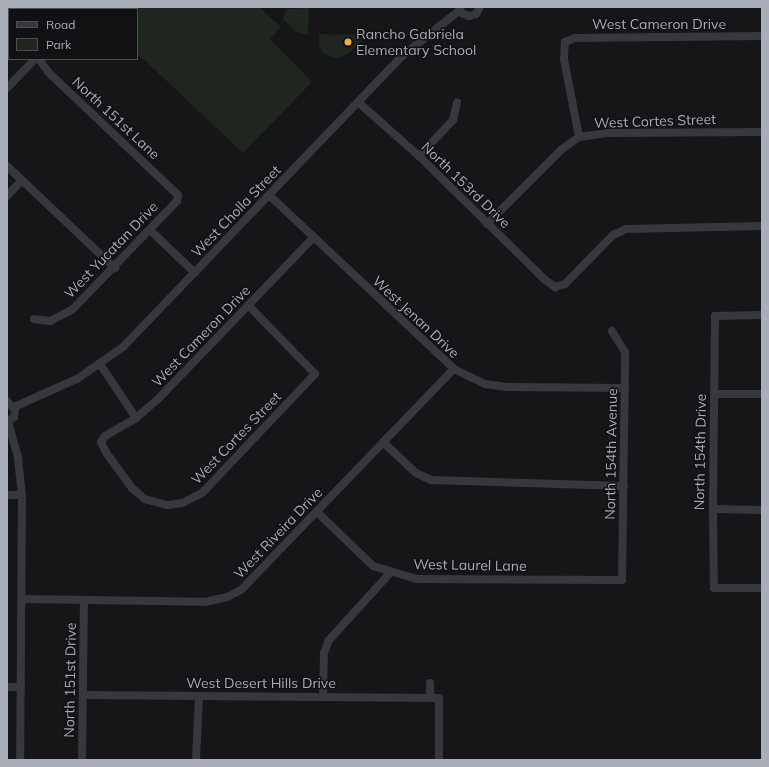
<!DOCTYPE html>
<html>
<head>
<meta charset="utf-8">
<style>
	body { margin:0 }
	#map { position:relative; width:769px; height:767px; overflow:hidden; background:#161618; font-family:Mulish,sans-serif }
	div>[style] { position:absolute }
	.green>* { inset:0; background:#1e261f }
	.minor>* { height:8px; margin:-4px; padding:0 4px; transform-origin:4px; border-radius:4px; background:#37383d }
	.dots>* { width:11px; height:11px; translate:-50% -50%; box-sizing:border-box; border:2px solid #111113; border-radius:50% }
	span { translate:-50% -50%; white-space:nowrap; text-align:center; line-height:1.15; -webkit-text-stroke:3px #111113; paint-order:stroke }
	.street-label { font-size:14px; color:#a8adb8 }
	.poi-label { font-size:14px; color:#a8adb8 }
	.left { translate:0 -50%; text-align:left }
	.frame { position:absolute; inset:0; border:8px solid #a8adb8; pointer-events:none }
	.legend { position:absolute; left:8px; top:8px; width:130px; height:52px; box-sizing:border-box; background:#111113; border:1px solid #4d4f55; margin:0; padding:5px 7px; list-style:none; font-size:12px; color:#a8adb8 }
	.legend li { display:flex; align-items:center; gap:8px; height:20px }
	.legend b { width:20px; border:1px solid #4d4f55 }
</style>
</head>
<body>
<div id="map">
	<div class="green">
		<i style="clip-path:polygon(91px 7px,259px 7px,281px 27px,270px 39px,312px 82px,243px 153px,137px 53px,137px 9px,91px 9px)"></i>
		<i style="clip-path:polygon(309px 8px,308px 35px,296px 32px,283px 19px,287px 9px)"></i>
		<i style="clip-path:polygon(319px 34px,359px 35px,362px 40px,349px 53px,337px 59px,323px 53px,319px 46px)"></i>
	</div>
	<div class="minor">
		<i style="left:459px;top:7px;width:7px;rotate:63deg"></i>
		<i style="left:462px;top:13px;width:8px;rotate:23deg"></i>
		<i style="left:469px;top:16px;width:7px;rotate:-16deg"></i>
		<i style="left:476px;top:14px;width:8px;rotate:-60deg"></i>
		<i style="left:7px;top:13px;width:3px;rotate:45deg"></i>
		<i style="left:7px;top:88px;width:40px;rotate:-46deg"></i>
		<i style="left:358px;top:102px;width:81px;rotate:41.5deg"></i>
		<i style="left:419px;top:156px;width:175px;rotate:44.5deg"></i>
		<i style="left:544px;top:279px;width:14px;rotate:36deg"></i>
		<i style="left:555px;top:287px;width:10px;rotate:-17deg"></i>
		<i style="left:565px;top:284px;width:69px;rotate:-45.6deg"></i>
		<i style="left:613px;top:235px;width:14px;rotate:-25deg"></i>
		<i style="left:626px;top:229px;width:136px;rotate:-1.3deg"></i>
		<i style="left:579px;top:137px;width:79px;rotate:-100.9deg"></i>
		<i style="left:564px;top:59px;width:17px;rotate:-87deg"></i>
		<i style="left:565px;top:42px;width:11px;rotate:-22deg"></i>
		<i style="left:575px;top:38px;width:187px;rotate:-0.6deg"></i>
		<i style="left:419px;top:156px;width:50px;rotate:-46.6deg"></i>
		<i style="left:453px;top:120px;width:18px;rotate:-77deg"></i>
		<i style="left:7px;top:166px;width:149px;rotate:43.4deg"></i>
		<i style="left:269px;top:195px;width:254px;rotate:43.2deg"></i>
		<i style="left:454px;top:369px;width:34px;rotate:26deg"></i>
		<i style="left:485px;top:384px;width:22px;rotate:8deg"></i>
		<i style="left:507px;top:387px;width:118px;rotate:0.5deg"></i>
		<i style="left:7px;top:196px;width:22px;rotate:-47deg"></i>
		<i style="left:487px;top:224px;width:105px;rotate:-45deg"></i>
		<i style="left:561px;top:150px;width:22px;rotate:-36deg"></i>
		<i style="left:579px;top:137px;width:28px;rotate:-8deg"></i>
		<i style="left:607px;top:133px;width:155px;rotate:-0.4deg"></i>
		<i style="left:150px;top:230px;width:62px;rotate:43.7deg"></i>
		<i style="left:248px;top:305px;width:96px;rotate:45.8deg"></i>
		<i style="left:315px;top:374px;width:164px;rotate:133.5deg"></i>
		<i style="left:202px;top:493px;width:22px;rotate:153deg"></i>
		<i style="left:182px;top:503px;width:15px;rotate:172deg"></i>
		<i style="left:167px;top:505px;width:23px;rotate:-165deg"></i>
		<i style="left:145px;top:499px;width:17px;rotate:-140deg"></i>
		<i style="left:132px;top:488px;width:42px;rotate:-126.3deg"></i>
		<i style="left:107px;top:454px;width:13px;rotate:-117deg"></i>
		<i style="left:101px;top:442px;width:7px;rotate:-56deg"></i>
		<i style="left:105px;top:436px;width:36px;rotate:-30deg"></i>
		<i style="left:136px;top:418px;width:29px;rotate:-41deg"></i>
		<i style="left:158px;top:399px;width:222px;rotate:-46.1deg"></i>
		<i style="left:762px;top:315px;width:47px;rotate:178.8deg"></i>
		<i style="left:715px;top:316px;width:193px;rotate:90.6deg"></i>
		<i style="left:713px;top:509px;width:79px;rotate:89.3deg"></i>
		<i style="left:714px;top:588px;width:48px"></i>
		<i style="left:34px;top:319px;width:16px;rotate:7deg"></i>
		<i style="left:50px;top:321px;width:25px;rotate:-27deg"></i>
		<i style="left:72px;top:310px;width:151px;rotate:-46.1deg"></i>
		<i style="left:177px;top:201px;width:6px;rotate:-81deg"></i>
		<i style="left:178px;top:195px;width:178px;rotate:-136.6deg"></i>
		<i style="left:49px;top:73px;width:17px;rotate:-126deg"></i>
		<i style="left:100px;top:364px;width:65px;rotate:56.3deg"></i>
		<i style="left:714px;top:394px;width:48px"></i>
		<i style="left:7px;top:401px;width:12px;rotate:48deg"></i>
		<i style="left:15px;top:410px;width:7px;rotate:98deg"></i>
		<i style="left:14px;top:417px;width:9px;rotate:144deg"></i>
		<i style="left:14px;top:407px;width:69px;rotate:-24deg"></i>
		<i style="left:77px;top:379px;width:56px;rotate:-34.8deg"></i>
		<i style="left:123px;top:347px;width:403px;rotate:-46.2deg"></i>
		<i style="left:402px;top:56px;width:74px;rotate:-38.4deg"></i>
		<i style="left:8px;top:422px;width:37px;rotate:74deg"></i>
		<i style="left:18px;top:458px;width:37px;rotate:84deg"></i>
		<i style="left:22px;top:495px;width:265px;rotate:90.4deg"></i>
		<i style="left:383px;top:442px;width:45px;rotate:43.2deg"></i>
		<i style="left:416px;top:473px;width:17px;rotate:25deg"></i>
		<i style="left:431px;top:480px;width:193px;rotate:1.8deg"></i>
		<i style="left:7px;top:495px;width:15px"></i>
		<i style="left:713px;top:509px;width:49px;rotate:1.2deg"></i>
		<i style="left:317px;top:512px;width:78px;rotate:44deg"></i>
		<i style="left:373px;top:566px;width:46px;rotate:16.5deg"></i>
		<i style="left:417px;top:579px;width:205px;rotate:0.3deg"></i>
		<i style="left:622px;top:580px;width:228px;rotate:-89.2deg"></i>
		<i style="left:625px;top:352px;width:25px;rotate:-122deg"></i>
		<i style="left:22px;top:599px;width:183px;rotate:0.9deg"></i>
		<i style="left:205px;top:602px;width:23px;rotate:-13deg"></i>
		<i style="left:227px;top:597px;width:16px;rotate:-27deg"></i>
		<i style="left:241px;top:590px;width:307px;rotate:-46.1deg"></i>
		<i style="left:430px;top:683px;width:15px;rotate:90deg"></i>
		<i style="left:7px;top:687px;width:14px"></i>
		<i style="left:83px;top:695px;width:356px;rotate:0.5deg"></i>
		<i style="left:439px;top:698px;width:62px;rotate:90deg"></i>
		<i style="left:323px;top:696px;width:43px;rotate:-88.7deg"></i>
		<i style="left:324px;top:653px;width:14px;rotate:-69deg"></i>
		<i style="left:329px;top:640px;width:91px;rotate:-47.7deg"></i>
		<i style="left:82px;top:760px;width:160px;rotate:-89.3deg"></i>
		<i style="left:196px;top:760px;width:64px;rotate:-87.3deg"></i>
	</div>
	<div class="dots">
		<i style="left:348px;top:42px;background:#f2b134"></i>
	</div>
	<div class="street-label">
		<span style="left:659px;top:24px">West Cameron Drive</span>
		<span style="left:116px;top:118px;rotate:43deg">North 151st Lane</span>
		<span style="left:655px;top:121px;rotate:-2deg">West Cortes Street</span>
		<span style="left:466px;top:185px;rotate:44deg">North 153rd Drive</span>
		<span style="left:236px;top:211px;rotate:-46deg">West Cholla Street</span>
		<span style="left:111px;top:250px;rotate:-46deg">West Yucatan Drive</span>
		<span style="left:416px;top:317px;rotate:43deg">West Jenan Drive</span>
		<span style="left:201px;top:336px;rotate:-46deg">West Cameron Drive</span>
		<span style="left:236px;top:438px;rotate:-46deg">West Cortes Street</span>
		<span style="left:700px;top:452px;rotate:-89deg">North 154th Drive</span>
		<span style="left:611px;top:454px;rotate:-89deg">North 154th Avenue</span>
		<span style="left:278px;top:533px;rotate:-46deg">West Riveira Drive</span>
		<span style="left:470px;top:565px;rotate:1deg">West Laurel Lane</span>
		<span style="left:70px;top:680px;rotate:-89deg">North 151st Drive</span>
		<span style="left:261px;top:683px">West Desert Hills Drive</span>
	</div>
	<div class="poi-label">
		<span class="left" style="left:356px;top:42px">Rancho Gabriela<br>Elementary School</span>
	</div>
	<div class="frame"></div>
	<ul class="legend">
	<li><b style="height:5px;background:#37383d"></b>Road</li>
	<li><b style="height:11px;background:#1e261f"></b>Park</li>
	</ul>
</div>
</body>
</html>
